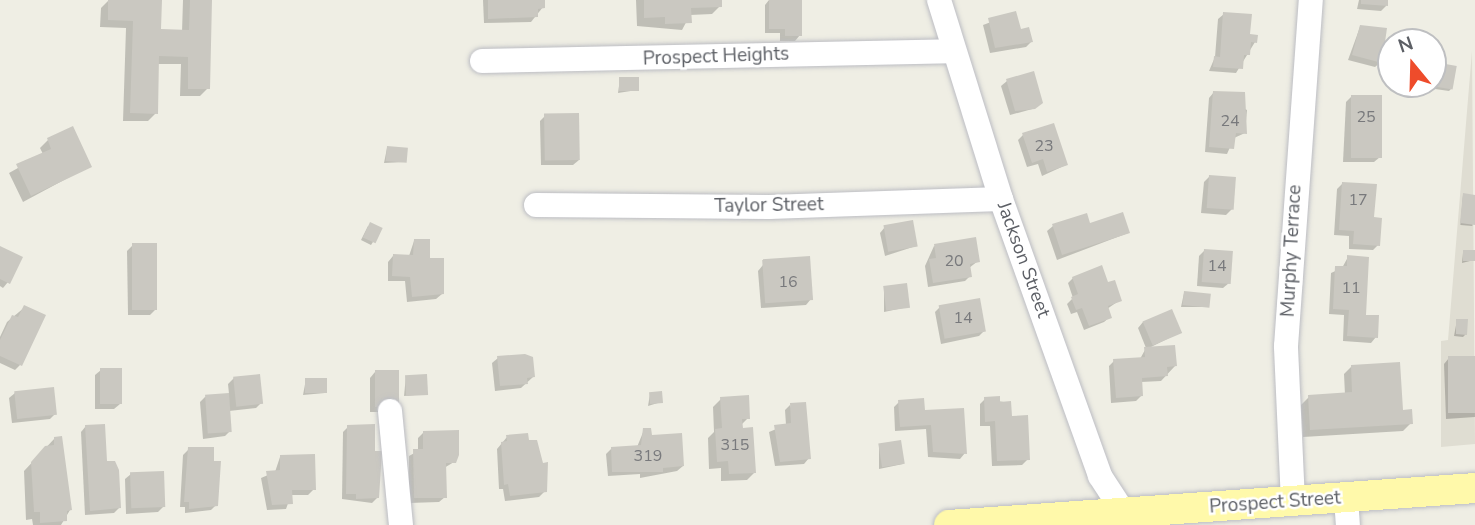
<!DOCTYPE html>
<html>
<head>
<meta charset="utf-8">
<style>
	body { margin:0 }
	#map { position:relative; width:1475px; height:525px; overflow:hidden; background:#efeee4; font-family:"Nunito Sans",sans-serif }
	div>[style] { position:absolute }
	.education>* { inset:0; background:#dfddd2 }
	.shadow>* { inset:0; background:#0003; transform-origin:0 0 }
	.building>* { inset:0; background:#cac8c1; transform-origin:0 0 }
	.roads { filter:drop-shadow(0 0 2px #bcbdc3) drop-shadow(0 0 2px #bcbdc3) }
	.minor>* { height:24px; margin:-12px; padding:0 12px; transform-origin:12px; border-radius:12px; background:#fff }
	.major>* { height:30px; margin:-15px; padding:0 15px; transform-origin:15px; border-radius:15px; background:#fff9aa }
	span { translate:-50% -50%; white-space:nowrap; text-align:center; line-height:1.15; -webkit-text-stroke:5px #fff; paint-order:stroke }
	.number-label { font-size:16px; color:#78797c }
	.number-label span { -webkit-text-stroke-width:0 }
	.street-label { font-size:19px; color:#5c5f65 }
	.north { position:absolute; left:1377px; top:28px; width:70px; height:70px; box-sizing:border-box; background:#fff; border:2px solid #bebfc1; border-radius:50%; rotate:341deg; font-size:19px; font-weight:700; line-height:28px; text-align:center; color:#5c5f65 }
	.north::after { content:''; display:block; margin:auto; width:24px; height:32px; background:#ee4c2b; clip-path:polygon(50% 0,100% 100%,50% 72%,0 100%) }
</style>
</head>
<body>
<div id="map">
	<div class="education">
		<i style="clip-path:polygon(1472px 51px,1475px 444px,1441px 447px,1441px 341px,1448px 340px)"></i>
	</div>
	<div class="shadow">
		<i style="clip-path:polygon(109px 0,160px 0,159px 31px,182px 32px,183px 0,211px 0,208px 88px,200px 96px,180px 96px,181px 64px,157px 64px,156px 113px,148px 121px,123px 121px,126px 28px,100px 27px,101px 8px)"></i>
		<i style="clip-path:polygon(483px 0,543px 0,543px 7px,531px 22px,484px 23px)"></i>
		<i style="clip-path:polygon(636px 0,720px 0,720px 6px,712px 14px,690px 15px,682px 30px,637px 26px)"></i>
		<i style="clip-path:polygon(769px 0,800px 35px,795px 41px,780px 41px,780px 33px,765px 33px,765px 5px)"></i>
		<i style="clip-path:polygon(1359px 0,1387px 0,1386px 6px,1381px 11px,1357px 9px)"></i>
		<i style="clip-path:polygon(1015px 13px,1019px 31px,1031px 42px,1026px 47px,990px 53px,983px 25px)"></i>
		<i style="clip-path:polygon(1224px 14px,1255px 42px,1236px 73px,1209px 71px,1215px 57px,1218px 19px)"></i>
		<i style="clip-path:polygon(1360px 27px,1381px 62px,1375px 67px,1348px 60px)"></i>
		<i style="clip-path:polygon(1441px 65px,1451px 89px,1449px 91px,1435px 89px)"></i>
		<i style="clip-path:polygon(620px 79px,637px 90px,618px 93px)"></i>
		<i style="clip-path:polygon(1007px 81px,1036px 108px,1010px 115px,1001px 86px)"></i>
		<i style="clip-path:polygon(1214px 92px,1247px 110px,1245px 133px,1234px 138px,1227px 154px,1205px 152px,1209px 98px)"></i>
		<i style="clip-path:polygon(1352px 96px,1380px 157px,1374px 162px,1343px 162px,1346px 102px)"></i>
		<i style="clip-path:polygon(545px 116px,579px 160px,573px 165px,541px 165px,540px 121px)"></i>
		<i style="clip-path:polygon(72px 128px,90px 166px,23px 202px,9px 173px,43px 154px,40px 148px,48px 140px)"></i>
		<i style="clip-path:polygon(1023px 135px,1066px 165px,1042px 176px,1038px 164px,1027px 167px,1018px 140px)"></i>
		<i style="clip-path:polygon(387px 148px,405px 162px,384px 163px)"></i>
		<i style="clip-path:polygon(1209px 177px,1232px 209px,1226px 215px,1201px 213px,1204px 182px)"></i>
		<i style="clip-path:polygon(1343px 183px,1372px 218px,1378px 245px,1373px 250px,1349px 249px,1349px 236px,1334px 235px,1337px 189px)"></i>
		<i style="left:1463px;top:195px;width:12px;height:30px;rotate:5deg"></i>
		<i style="clip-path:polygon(1089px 225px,1128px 233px,1057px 260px,1047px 231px,1053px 226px)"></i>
		<i style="clip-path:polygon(368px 226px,373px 242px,371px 245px,361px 240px)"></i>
		<i style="clip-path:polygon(885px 227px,916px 246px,885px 256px,880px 233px)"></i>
		<i style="clip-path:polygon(414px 241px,442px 294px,436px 299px,407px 302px,405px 281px,388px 281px,388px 262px,393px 256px,409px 256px)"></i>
		<i style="clip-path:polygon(133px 245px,155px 310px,150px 315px,128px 315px,127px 251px)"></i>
		<i style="clip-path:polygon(934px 246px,978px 261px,969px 268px,970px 276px,965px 281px,928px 287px,925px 266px)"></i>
		<i style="clip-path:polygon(0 248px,8px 282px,3px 288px,0 286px)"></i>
		<i style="clip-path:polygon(1204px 251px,1229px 283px,1223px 288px,1197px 286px,1199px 256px)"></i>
		<i style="clip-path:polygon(1463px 253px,1474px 260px,1462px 263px)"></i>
		<i style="clip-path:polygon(1348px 257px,1364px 316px,1376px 337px,1371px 343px,1343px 341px,1344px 315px,1329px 314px,1331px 273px,1342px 268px)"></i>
		<i style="clip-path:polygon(809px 258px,811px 299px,806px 305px,761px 308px,758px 271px,763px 265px)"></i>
		<i style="clip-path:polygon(1073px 278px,1107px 285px,1120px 300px,1107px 309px,1110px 317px,1104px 322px,1084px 330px,1077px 312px,1071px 314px,1067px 304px,1073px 298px,1068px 283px)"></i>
		<i style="clip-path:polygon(884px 287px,908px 307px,884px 312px)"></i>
		<i style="clip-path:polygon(1184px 293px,1208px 307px,1181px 307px)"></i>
		<i style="clip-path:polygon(25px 307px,20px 365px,15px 370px,0 363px,0 337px,7px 322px)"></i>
		<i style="clip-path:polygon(940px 307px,984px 331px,979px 336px,941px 344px,935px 312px)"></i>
		<i style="clip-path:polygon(1457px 320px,1466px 334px,1463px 337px,1454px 336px)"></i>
		<i style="clip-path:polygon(1143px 322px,1179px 333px,1151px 347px,1175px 366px,1161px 381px,1141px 382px,1142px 395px,1136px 401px,1111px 403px,1109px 366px,1114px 361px,1140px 359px,1146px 348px,1138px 328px)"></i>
		<i style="clip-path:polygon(1475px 357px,1475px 417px,1446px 419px,1444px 364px,1449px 358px)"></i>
		<i style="clip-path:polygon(498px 358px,533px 377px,521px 388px,495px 391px,492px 363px)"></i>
		<i style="clip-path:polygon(1352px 366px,1411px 423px,1403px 431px,1303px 437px,1301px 405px,1309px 397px,1345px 395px,1344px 374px)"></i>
		<i style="clip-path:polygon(101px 370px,120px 404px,114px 409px,95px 409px,95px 375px)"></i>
		<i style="clip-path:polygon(375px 372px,392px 412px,370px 412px,370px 378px)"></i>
		<i style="clip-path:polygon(406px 376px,426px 394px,404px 396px)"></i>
		<i style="clip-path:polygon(234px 378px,261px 403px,256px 408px,229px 411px,230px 431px,225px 436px,203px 439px,200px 402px,205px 397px,229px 394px,228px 384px)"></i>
		<i style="clip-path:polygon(306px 379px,325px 393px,303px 395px)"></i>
		<i style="clip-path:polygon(15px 393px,55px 414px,50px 419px,12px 423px,9px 398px)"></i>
		<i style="clip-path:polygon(650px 394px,661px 402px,648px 406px)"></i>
		<i style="clip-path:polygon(721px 399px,748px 418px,741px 425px,755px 472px,747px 480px,721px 481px,721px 468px,709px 469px,708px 438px,714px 432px,713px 407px)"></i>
		<i style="clip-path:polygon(985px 399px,1010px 403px,1010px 418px,1028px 459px,1022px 465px,992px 466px,990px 426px,980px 426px,980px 404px)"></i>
		<i style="clip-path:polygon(899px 402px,923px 412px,965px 453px,960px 459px,928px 457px,926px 429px,895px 431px,894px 407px)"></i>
		<i style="clip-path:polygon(790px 405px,809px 458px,804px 464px,775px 466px,769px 432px,786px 425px,785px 410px)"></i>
		<i style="clip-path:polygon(86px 426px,106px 463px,119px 508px,114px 513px,85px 515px,81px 432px)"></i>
		<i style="clip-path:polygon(348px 427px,377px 498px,372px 503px,342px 499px,343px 432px)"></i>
		<i style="clip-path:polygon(644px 430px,683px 466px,677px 471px,640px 478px,640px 474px,608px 476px,606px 454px,612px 448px,637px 447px)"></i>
		<i style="clip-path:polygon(423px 433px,454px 462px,444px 468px,445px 497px,439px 502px,409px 503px,409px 456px,418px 451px,418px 438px)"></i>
		<i style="clip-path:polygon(507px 437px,545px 491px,539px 497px,505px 501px,503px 489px,499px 489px,497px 449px)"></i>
		<i style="clip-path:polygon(55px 438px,70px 510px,61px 525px,33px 525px,32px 519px,26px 520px,24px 471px)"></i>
		<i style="clip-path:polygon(879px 444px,903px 464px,879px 469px)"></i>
		<i style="clip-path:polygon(189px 449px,216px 505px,211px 510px,185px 513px,185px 507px,180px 507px,183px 455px)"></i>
		<i style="clip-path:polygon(280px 457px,314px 489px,308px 495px,291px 495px,286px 509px,267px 510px,261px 478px,275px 472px)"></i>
		<i style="clip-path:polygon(131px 474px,163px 507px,158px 512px,126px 514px,125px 479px)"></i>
	</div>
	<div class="building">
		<i style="clip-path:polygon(108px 0,162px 0,161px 29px,189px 30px,190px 0,212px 0,210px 89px,188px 89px,188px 57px,159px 56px,158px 114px,130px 113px,133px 21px,108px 20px)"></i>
		<i style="clip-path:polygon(488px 0,545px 0,545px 8px,538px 9px,538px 17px,488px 19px)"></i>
		<i style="clip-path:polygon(644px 0,722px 0,722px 7px,691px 8px,692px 23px,665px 24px,665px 17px,644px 18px)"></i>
		<i style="clip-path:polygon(769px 0,802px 0,802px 36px,785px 36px,785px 29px,769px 29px)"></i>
		<i style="clip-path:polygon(1361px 0,1388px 0,1388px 6px,1361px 4px)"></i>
		<i style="clip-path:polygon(1016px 11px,1021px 29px,1029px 27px,1033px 42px,995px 48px,988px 18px)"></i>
		<i style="clip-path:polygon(1223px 12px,1252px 14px,1250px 34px,1258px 35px,1257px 43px,1251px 42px,1250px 55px,1244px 55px,1243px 69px,1213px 67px,1214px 56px,1220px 57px)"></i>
		<i style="clip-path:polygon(1360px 25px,1387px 28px,1382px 63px,1352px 55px)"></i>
		<i style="left:1440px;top:63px;width:17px;height:24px;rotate:10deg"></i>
		<i style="clip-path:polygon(1034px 71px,1043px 103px,1035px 109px,1015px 111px,1006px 79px)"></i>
		<i style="left:619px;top:77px;width:20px;height:14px"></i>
		<i style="clip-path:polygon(1213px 91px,1245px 92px,1247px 134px,1236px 133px,1234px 149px,1209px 147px)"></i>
		<i style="left:1351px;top:95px;width:31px;height:63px"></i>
		<i style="left:579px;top:113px;width:47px;height:35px;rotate:89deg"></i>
		<i style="clip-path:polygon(1054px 123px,1068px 165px,1047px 172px,1043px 159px,1032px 163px,1022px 133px)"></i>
		<i style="clip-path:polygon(73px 126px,92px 167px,31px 196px,16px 164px,51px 149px,47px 138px)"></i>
		<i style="left:387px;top:146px;width:21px;height:15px;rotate:5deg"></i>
		<i style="left:1209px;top:175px;width:27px;height:33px;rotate:4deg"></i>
		<i style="clip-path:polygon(1342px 182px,1377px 184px,1374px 217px,1382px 218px,1380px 246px,1353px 244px,1354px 231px,1339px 230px)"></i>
		<i style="clip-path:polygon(1463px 193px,1475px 195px,1475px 225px,1460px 223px)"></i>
		<i style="clip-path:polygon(1123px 212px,1130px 233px,1062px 255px,1052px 224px,1087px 213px,1090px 223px)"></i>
		<i style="left:913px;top:220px;width:27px;height:30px;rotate:80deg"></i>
		<i style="left:370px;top:222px;width:14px;height:17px;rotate:25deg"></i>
		<i style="clip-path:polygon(976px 237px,980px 262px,970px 264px,972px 277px,933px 283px,929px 259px,936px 258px,934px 244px)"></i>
		<i style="clip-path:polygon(414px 239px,430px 239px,430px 258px,444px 258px,444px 294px,412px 297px,410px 277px,392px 276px,393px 254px,413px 255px)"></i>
		<i style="left:132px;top:243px;width:25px;height:67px"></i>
		<i style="clip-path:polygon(0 246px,23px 257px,10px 284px,0 279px)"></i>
		<i style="left:1204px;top:249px;width:29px;height:33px;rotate:4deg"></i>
		<i style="left:1475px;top:250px;width:11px;height:12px;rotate:90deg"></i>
		<i style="clip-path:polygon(1347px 255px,1369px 257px,1366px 315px,1379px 315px,1378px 338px,1347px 336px,1349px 310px,1333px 309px,1335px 266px,1347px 266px)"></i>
		<i style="left:810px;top:256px;width:44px;height:48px;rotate:86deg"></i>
		<i style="clip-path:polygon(1102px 265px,1108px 282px,1115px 280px,1122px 301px,1108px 306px,1112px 318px,1089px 326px,1082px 308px,1076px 310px,1071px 297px,1078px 294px,1072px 277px)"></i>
		<i style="left:907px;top:283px;width:25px;height:24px;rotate:83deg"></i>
		<i style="left:1184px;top:291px;width:27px;height:14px;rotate:6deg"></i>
		<i style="left:980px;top:298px;width:34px;height:42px;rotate:80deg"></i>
		<i style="clip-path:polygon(24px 305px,46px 315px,22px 366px,0 356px,0 340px,12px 315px,18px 317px)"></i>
		<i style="left:1172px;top:309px;width:26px;height:32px;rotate:67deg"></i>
		<i style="clip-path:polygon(1456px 319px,1468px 319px,1467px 335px,1456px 334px)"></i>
		<i style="clip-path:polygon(1175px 345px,1177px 366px,1167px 367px,1168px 376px,1142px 378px,1143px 396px,1116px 398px,1113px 359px,1145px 357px,1144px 347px)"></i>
		<i style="clip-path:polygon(525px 354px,533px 357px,535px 377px,527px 378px,528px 384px,500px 386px,497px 356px)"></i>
		<i style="left:1475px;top:356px;width:57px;height:27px;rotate:90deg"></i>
		<i style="clip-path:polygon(1400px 362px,1403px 410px,1412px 409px,1413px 424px,1310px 430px,1308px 395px,1352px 392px,1351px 365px)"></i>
		<i style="left:100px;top:368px;width:22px;height:36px"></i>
		<i style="left:399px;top:370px;width:37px;height:24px;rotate:90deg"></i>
		<i style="left:260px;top:374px;width:30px;height:27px;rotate:84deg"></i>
		<i style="left:427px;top:374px;width:21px;height:22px;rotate:87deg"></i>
		<i style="left:305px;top:378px;width:22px;height:15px"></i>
		<i style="left:54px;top:387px;width:28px;height:40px;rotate:84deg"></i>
		<i style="left:662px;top:391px;width:12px;height:13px;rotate:85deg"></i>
		<i style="left:229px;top:393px;width:39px;height:24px;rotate:86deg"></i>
		<i style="clip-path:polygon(749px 395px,750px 419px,742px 419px,743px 428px,753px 427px,756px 473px,729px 474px,728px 461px,717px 462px,715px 429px,722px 428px,720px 397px)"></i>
		<i style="clip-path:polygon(1000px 396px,1000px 402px,1011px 401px,1012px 416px,1028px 415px,1030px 460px,997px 461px,995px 421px,985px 422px,984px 397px)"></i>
		<i style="clip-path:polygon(924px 398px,925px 410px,964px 408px,967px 454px,933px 452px,931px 425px,900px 427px,898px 400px)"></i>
		<i style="clip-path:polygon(806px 402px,811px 459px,780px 462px,774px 425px,791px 423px,790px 403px)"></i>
		<i style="clip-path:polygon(105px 424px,107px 461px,115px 461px,119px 470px,121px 508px,90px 511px,85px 425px)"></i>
		<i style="clip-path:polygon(375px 424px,375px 451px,382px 451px,379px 498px,356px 499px,356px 494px,346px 494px,347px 425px)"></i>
		<i style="clip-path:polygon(643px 428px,651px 428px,652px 435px,682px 433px,684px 466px,663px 468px,663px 472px,612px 472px,611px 447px,641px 445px)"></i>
		<i style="clip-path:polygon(459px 430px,459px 455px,456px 463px,446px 463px,447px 498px,414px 498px,413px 449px,423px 449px,423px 431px)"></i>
		<i style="clip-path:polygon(528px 433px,529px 440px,537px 440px,543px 463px,548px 462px,547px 492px,510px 496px,508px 484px,504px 485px,501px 442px,507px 441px,506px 435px)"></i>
		<i style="clip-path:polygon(62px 436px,72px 510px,67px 511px,67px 521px,40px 523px,40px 512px,34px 512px,31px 462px,45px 446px,54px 445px,54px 437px)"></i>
		<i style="left:901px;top:440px;width:24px;height:23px;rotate:81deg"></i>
		<i style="clip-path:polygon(188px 447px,214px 447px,214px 461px,221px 461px,218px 506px,189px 509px,189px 502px,184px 502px)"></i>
		<i style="clip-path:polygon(315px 454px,316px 490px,292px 490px,293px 504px,272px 505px,266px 471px,280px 470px,280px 455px)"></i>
		<i style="left:164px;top:471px;width:36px;height:34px;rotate:88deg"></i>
	</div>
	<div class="roads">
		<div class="minor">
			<i style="left:939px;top:0;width:208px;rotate:72.7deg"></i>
			<i style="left:1001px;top:199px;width:294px;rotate:70.3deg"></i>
			<i style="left:1100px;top:476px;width:59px;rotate:56.9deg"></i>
			<i style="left:482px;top:61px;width:469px;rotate:-1.2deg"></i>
			<i style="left:536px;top:205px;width:233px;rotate:0.5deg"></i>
			<i style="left:769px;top:207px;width:232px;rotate:-2deg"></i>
			<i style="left:390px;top:411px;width:115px;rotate:84.5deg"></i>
			<i style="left:1346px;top:498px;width:27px;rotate:86deg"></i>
			<i style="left:1293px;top:502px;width:156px;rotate:-92.6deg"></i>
			<i style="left:1286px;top:346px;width:347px;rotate:-85.9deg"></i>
		</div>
		<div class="major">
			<i style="left:949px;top:525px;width:527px;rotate:-4.02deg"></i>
		</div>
	</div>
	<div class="number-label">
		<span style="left:1366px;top:117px">25</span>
		<span style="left:1230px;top:121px">24</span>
		<span style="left:1044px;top:146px">23</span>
		<span style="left:1358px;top:200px">17</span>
		<span style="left:954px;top:261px">20</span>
		<span style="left:1217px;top:266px">14</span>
		<span style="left:788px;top:282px">16</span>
		<span style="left:1351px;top:288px">11</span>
		<span style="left:963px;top:318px">14</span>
		<span style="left:735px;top:445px">315</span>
		<span style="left:648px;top:456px">319</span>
	</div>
	<div class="street-label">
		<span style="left:716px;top:57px;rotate:-2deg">Prospect Heights</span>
		<span style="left:769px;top:206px;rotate:-1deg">Taylor Street</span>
		<span style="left:1292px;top:251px;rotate:-87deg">Murphy Terrace</span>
		<span style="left:1023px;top:260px;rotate:70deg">Jackson Street</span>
		<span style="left:1275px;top:503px;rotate:-4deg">Prospect Street</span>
	</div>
	<div class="north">N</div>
</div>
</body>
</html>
